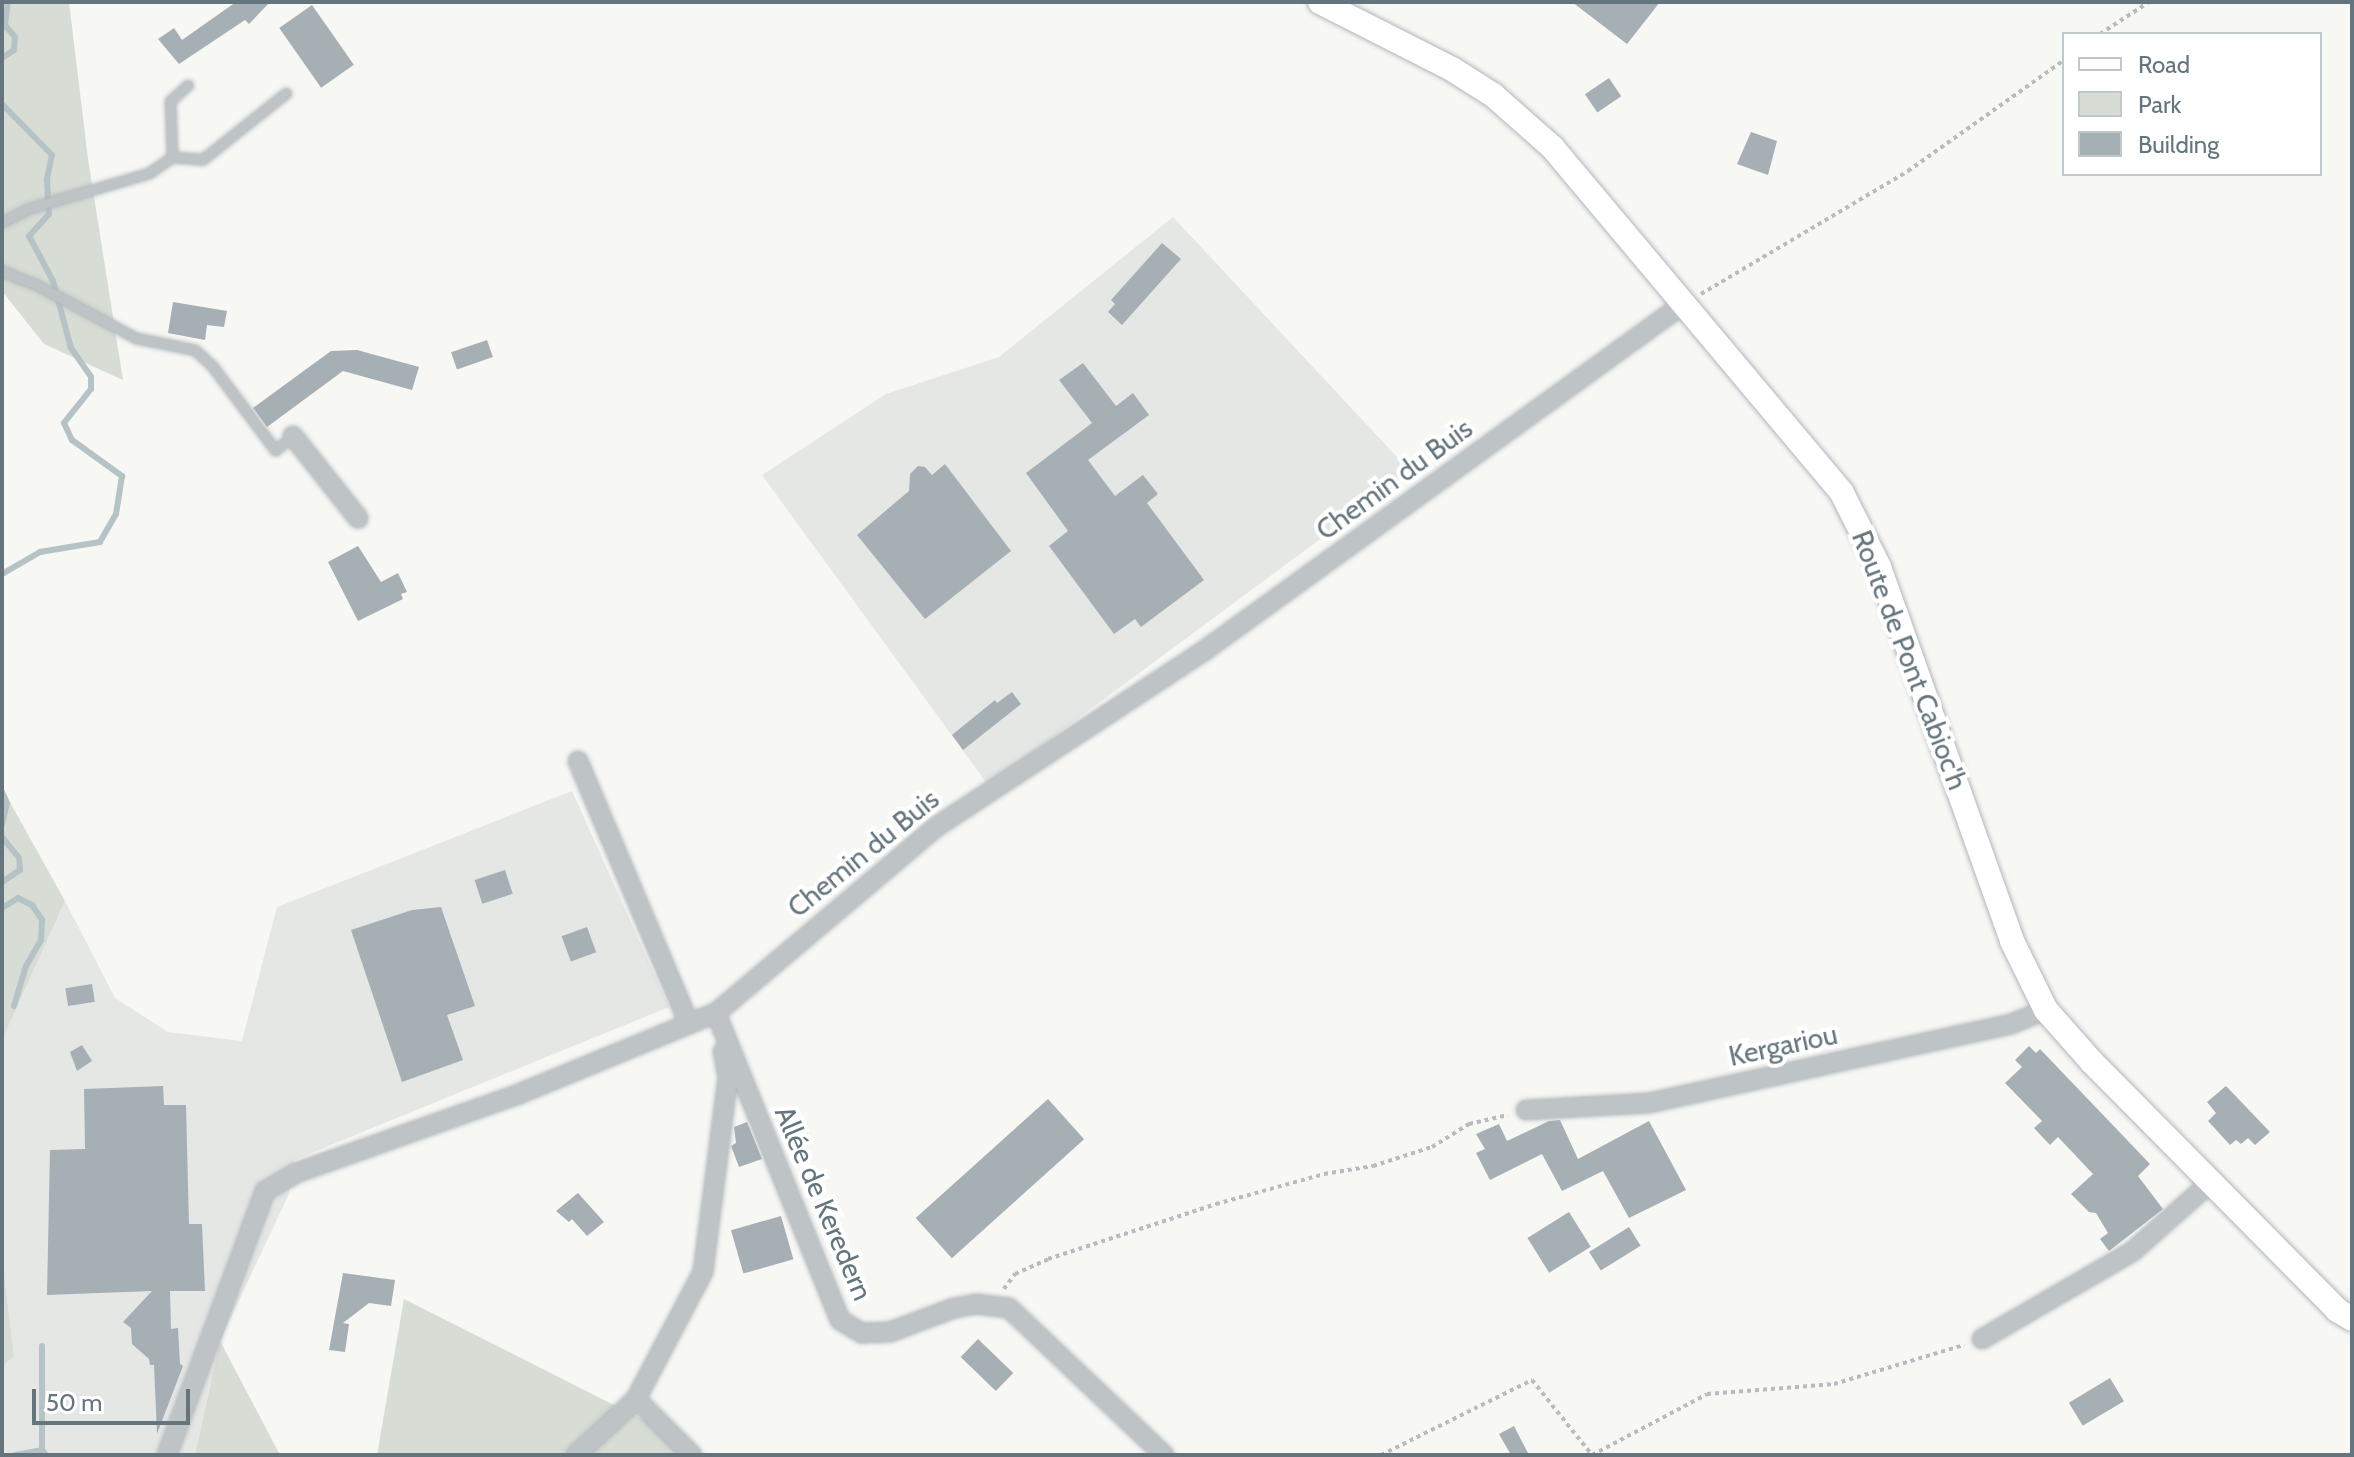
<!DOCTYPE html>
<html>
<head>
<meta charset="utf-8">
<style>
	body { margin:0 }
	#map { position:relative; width:2354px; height:1457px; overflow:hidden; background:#f7f7f4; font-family:Cabin,sans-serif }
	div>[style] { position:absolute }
	.built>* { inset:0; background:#e5e7e5 }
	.green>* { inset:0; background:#d7dcd4 }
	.stream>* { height:6px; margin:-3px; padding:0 3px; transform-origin:3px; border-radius:3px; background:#b6c3c6 }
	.building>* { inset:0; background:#a6afb4; transform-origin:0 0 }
	.path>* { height:4px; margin-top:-2px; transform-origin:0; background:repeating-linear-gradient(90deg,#b9bcbe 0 4px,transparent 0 8px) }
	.roads { filter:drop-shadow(0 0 2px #b1b7bb) drop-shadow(0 0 2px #b1b7bb) }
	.lane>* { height:9px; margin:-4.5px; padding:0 4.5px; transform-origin:4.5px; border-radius:4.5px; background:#bec3c6 }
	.street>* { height:18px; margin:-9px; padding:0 9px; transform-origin:9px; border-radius:9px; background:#bec3c6 }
	.secondary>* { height:24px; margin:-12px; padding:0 12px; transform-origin:12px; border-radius:12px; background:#fff }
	span { translate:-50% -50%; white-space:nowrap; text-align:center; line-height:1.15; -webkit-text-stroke:8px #fff; paint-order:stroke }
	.street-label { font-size:28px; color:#64757e }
	.frame { position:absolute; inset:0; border:4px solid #64757e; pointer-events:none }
	.legend { position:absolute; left:2062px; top:32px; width:260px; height:144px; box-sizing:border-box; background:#fff; border:2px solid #c1c8cb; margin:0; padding:10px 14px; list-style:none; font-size:24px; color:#64757e }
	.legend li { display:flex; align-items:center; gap:16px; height:40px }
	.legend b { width:40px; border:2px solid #c1c8cb }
	.scale { position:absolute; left:32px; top:1389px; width:158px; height:36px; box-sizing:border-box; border:4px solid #64757e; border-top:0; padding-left:10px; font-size:24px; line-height:28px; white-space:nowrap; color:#64757e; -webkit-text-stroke:6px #fff; paint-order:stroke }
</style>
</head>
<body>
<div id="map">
	<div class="built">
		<i style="clip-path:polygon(1173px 217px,1411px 472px,988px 785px,762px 475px,886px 394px,999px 357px)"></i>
		<i style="clip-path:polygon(572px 791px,669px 1007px,294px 1160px,288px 1196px,220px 1341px,195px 1455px,2px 1455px,2px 1367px,14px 1356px,2px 1256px,2px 1040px,65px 901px,115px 998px,168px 1032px,242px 1041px,277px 907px)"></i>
	</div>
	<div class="green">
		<i style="clip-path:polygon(2px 2px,69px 2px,88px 159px,123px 380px,44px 344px,2px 291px)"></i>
		<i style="clip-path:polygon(2px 788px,65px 901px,2px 1040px)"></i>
		<i style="clip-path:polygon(2px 1256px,14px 1356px,2px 1367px)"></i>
		<i style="clip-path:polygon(404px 1299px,693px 1445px,702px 1455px,377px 1455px)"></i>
		<i style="clip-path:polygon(220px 1341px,280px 1455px,195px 1455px)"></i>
	</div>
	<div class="stream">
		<i style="left:2px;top:58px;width:14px;rotate:-34deg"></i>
		<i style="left:14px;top:50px;width:13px;rotate:-86deg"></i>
		<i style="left:15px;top:37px;width:16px;rotate:-130deg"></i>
		<i style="left:5px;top:25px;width:23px;rotate:-83deg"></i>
		<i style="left:2px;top:104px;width:71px;rotate:45.6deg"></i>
		<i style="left:52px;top:155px;width:25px;rotate:102deg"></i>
		<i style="left:47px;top:179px;width:35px;rotate:87deg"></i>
		<i style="left:49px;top:214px;width:30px;rotate:132deg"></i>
		<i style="left:29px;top:236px;width:51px;rotate:61.9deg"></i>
		<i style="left:53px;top:281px;width:69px;rotate:75deg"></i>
		<i style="left:71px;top:348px;width:35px;rotate:55deg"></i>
		<i style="left:91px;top:377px;width:12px;rotate:90deg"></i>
		<i style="left:91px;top:389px;width:43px;rotate:128.5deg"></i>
		<i style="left:64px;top:423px;width:19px;rotate:65deg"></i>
		<i style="left:72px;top:440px;width:62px;rotate:35.8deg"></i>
		<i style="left:122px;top:476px;width:38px;rotate:99deg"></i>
		<i style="left:116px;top:514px;width:32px;rotate:120deg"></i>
		<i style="left:100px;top:542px;width:61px;rotate:170.5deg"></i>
		<i style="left:40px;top:552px;width:44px;rotate:149.9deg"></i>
		<i style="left:2px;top:792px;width:12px;rotate:66deg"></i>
		<i style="left:7px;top:803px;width:22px;rotate:103deg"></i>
		<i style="left:2px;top:837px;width:27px;rotate:51deg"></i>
		<i style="left:19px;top:858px;width:12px;rotate:85deg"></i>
		<i style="left:20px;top:870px;width:22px;rotate:146deg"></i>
		<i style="left:2px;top:908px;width:19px;rotate:-32deg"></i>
		<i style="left:18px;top:898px;width:16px;rotate:27deg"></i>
		<i style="left:32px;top:905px;width:18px;rotate:56deg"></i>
		<i style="left:42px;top:920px;width:20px;rotate:93deg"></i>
		<i style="left:41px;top:940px;width:30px;rotate:120deg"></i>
		<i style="left:26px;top:966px;width:42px;rotate:106.7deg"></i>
		<i style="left:42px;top:1346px;width:104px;rotate:90deg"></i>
		<i style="left:42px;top:1450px;width:6px;rotate:51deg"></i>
		<i style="left:15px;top:1455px;width:27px;rotate:-10deg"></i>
	</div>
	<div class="building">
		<i style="clip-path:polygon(236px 2px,270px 2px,249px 24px,245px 20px,179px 64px,158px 39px,174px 28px,182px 40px)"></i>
		<i style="clip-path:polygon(1572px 2px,1660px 2px,1627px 44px)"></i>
		<i style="left:312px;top:5px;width:73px;height:40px;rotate:55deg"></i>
		<i style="left:1609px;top:78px;width:22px;height:29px;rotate:56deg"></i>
		<i style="clip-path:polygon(1751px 132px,1777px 141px,1768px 175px,1737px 164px)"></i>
		<i style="clip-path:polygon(1162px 243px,1181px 259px,1122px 325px,1108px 312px,1115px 304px,1111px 300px)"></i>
		<i style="clip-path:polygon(173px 302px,227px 311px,224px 327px,207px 325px,205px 340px,168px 333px)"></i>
		<i style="left:487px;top:340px;width:18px;height:38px;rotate:71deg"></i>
		<i style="clip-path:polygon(357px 350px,419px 367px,412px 390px,343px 371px,267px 427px,253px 408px,331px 351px)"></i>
		<i style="clip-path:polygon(1083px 363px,1116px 406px,1133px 393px,1149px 415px,1088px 460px,1115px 496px,1143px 475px,1158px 494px,1147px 503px,1204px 580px,1141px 627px,1135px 619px,1114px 634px,1049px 546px,1068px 531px,1026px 473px,1092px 423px,1059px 380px)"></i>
		<i style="clip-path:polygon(945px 464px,1011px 551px,925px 619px,857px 535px,909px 491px,910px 474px,918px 466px,925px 467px,932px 475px)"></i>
		<i style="clip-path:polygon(358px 546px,381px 582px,398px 573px,407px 592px,401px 594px,403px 599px,358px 621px,328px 562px)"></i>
		<i style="clip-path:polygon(1012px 692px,1021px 704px,963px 750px,952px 735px,995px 700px,997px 703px)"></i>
		<i style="left:505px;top:870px;width:25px;height:32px;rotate:72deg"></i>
		<i style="clip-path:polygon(441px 907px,475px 1006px,447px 1015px,463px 1060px,402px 1082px,351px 930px,412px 910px)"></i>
		<i style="left:587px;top:927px;width:27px;height:27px;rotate:70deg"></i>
		<i style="left:92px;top:984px;width:18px;height:27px;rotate:81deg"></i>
		<i style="clip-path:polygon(82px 1045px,92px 1061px,77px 1071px,70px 1052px)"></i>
		<i style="clip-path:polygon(2029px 1046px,2036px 1053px,2040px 1049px,2150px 1164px,2138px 1176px,2163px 1209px,2109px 1251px,2100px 1239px,2108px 1233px,2096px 1213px,2089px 1212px,2071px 1194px,2093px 1174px,2058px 1137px,2050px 1145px,2034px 1128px,2042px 1121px,2005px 1083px,2022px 1067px,2015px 1060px)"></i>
		<i style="clip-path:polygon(163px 1086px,164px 1105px,186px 1105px,189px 1224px,202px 1224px,205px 1291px,170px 1291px,171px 1329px,178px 1328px,180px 1364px,183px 1366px,157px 1434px,154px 1365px,150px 1365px,149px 1359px,132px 1344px,131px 1328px,123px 1322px,152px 1291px,47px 1295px,50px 1150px,85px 1149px,84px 1089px)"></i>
		<i style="clip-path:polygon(2226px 1086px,2270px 1132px,2255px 1145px,2248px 1138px,2241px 1144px,2236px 1140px,2230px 1145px,2208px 1121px,2216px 1113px,2207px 1102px)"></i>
		<i style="left:1048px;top:1099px;width:54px;height:178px;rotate:48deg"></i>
		<i style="clip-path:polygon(1560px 1120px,1578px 1159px,1649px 1121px,1686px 1190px,1629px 1218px,1603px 1171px,1562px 1191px,1542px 1154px,1490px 1180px,1476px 1153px,1485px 1149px,1476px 1134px,1499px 1124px,1507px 1141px,1549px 1121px)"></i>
		<i style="clip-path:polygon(747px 1122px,762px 1159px,739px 1167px,731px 1146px,736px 1143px,734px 1127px)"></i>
		<i style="clip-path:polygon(578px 1193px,604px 1222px,587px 1236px,572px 1219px,569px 1222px,556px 1211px)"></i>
		<i style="left:1569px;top:1212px;width:41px;height:49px;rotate:58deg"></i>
		<i style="left:781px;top:1216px;width:45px;height:52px;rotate:74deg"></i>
		<i style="left:1629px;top:1227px;width:22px;height:47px;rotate:58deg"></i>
		<i style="clip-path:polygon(343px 1273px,395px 1280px,391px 1306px,369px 1303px,343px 1323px,349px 1324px,345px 1352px,329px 1350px)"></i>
		<i style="left:978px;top:1339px;width:49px;height:25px;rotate:44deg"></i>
		<i style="left:2110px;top:1378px;width:27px;height:48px;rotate:59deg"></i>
		<i style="clip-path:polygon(1514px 1426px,1529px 1455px,1511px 1455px,1499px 1434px)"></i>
	</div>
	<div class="path">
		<i style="left:2100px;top:34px;width:59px;rotate:-33.1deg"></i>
		<i style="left:1701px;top:294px;width:241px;rotate:-30.7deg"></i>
		<i style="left:1908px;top:171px;width:191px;rotate:-35.4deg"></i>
		<i style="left:1004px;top:1289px;width:19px;rotate:-54deg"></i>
		<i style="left:1015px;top:1274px;width:36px;rotate:-24deg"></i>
		<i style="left:1048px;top:1259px;width:177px;rotate:-18.1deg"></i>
		<i style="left:1216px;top:1204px;width:112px;rotate:-15.5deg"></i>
		<i style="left:1324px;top:1174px;width:50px;rotate:-9.3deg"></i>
		<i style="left:1373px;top:1166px;width:62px;rotate:-17.9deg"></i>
		<i style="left:1432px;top:1147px;width:44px;rotate:-31.9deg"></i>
		<i style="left:1469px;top:1124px;width:40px;rotate:-13deg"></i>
		<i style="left:1381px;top:1455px;width:169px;rotate:-26.4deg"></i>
		<i style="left:1532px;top:1380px;width:96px;rotate:51.3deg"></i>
		<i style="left:1592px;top:1455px;width:130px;rotate:-27.9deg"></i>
		<i style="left:1707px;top:1394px;width:127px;rotate:-4.5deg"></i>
		<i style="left:1834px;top:1384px;width:136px;rotate:-16.7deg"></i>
	</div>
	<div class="roads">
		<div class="lane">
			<i style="left:172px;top:157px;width:56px;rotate:-92deg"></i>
			<i style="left:170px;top:101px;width:24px;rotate:-42deg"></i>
			<i style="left:2px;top:222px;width:31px;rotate:-27deg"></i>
			<i style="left:30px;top:208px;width:124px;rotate:-16.4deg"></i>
			<i style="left:149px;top:173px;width:28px;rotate:-35deg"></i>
			<i style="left:172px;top:157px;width:31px;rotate:4deg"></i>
			<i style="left:203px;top:159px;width:106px;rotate:-38.5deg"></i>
			<i style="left:2px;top:271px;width:35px;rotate:22deg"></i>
			<i style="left:35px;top:284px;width:115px;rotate:28.1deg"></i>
			<i style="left:136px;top:338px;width:60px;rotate:11.5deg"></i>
			<i style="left:195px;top:350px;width:25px;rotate:43deg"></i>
			<i style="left:213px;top:367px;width:104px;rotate:53.2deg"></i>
			<i style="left:275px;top:450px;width:24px;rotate:-38deg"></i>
		</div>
		<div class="street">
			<i style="left:293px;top:436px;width:105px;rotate:51.6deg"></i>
			<i style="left:578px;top:761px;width:282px;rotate:67.1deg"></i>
			<i style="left:716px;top:1013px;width:331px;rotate:68deg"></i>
			<i style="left:840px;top:1320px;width:26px;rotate:31deg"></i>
			<i style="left:862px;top:1333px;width:28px;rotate:-2deg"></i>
			<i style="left:890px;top:1332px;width:68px;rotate:-20.6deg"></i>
			<i style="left:954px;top:1308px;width:22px;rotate:-10deg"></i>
			<i style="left:976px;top:1304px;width:33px;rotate:7deg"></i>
			<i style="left:1009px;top:1308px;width:214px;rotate:43.5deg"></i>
			<i style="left:1526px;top:1110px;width:123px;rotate:-3.3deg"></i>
			<i style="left:1649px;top:1103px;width:371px;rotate:-12.3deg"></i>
			<i style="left:2011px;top:1024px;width:38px;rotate:-22deg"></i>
			<i style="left:1982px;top:1339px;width:175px;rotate:-30.2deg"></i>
			<i style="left:2133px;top:1251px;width:104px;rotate:-41.5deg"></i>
			<i style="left:636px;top:1399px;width:79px;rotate:45deg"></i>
			<i style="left:167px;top:1455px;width:282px;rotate:-69.6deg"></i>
			<i style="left:265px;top:1191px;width:36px;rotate:-30deg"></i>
			<i style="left:296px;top:1173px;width:237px;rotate:-19.5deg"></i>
			<i style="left:519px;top:1094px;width:213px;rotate:-22.4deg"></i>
			<i style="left:716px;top:1013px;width:288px;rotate:-40.2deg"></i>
			<i style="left:936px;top:827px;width:326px;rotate:-33.3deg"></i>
			<i style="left:1208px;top:648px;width:585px;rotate:-35.89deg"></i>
			<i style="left:576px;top:1455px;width:82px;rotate:-43deg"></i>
			<i style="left:636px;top:1399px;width:144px;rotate:-62.2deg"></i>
			<i style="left:703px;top:1272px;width:197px;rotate:-82.7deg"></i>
			<i style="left:728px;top:1077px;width:26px;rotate:-101deg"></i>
		</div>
		<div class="secondary">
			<i style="left:1320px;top:2px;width:148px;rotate:26.9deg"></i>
			<i style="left:1452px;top:69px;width:49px;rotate:32.4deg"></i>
			<i style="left:1493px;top:95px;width:79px;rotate:41.4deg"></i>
			<i style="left:1552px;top:147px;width:451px;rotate:50deg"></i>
			<i style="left:1842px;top:493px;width:83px;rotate:63.4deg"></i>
			<i style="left:1879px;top:567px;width:397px;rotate:70.4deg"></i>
			<i style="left:2012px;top:941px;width:77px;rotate:63.8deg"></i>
			<i style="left:2046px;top:1010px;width:69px;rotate:48.5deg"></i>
			<i style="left:2092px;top:1062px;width:349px;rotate:45.3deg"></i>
			<i style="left:2337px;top:1310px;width:17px;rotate:31deg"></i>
		</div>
	</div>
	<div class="street-label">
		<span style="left:1394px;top:479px;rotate:-36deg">Chemin du Buis</span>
		<span style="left:1910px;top:660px;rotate:69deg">Route de Pont Cabioc'h</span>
		<span style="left:863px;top:853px;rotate:-39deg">Chemin du Buis</span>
		<span style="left:1783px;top:1045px;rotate:-12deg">Kergariou</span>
		<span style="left:824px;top:1203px;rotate:67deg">Allée de Keredern</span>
	</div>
	<div class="frame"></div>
	<ul class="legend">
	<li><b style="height:10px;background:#fff"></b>Road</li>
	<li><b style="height:22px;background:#d7dcd4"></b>Park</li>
	<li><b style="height:22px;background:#a6afb4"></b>Building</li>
	</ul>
	<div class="scale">50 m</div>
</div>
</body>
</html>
